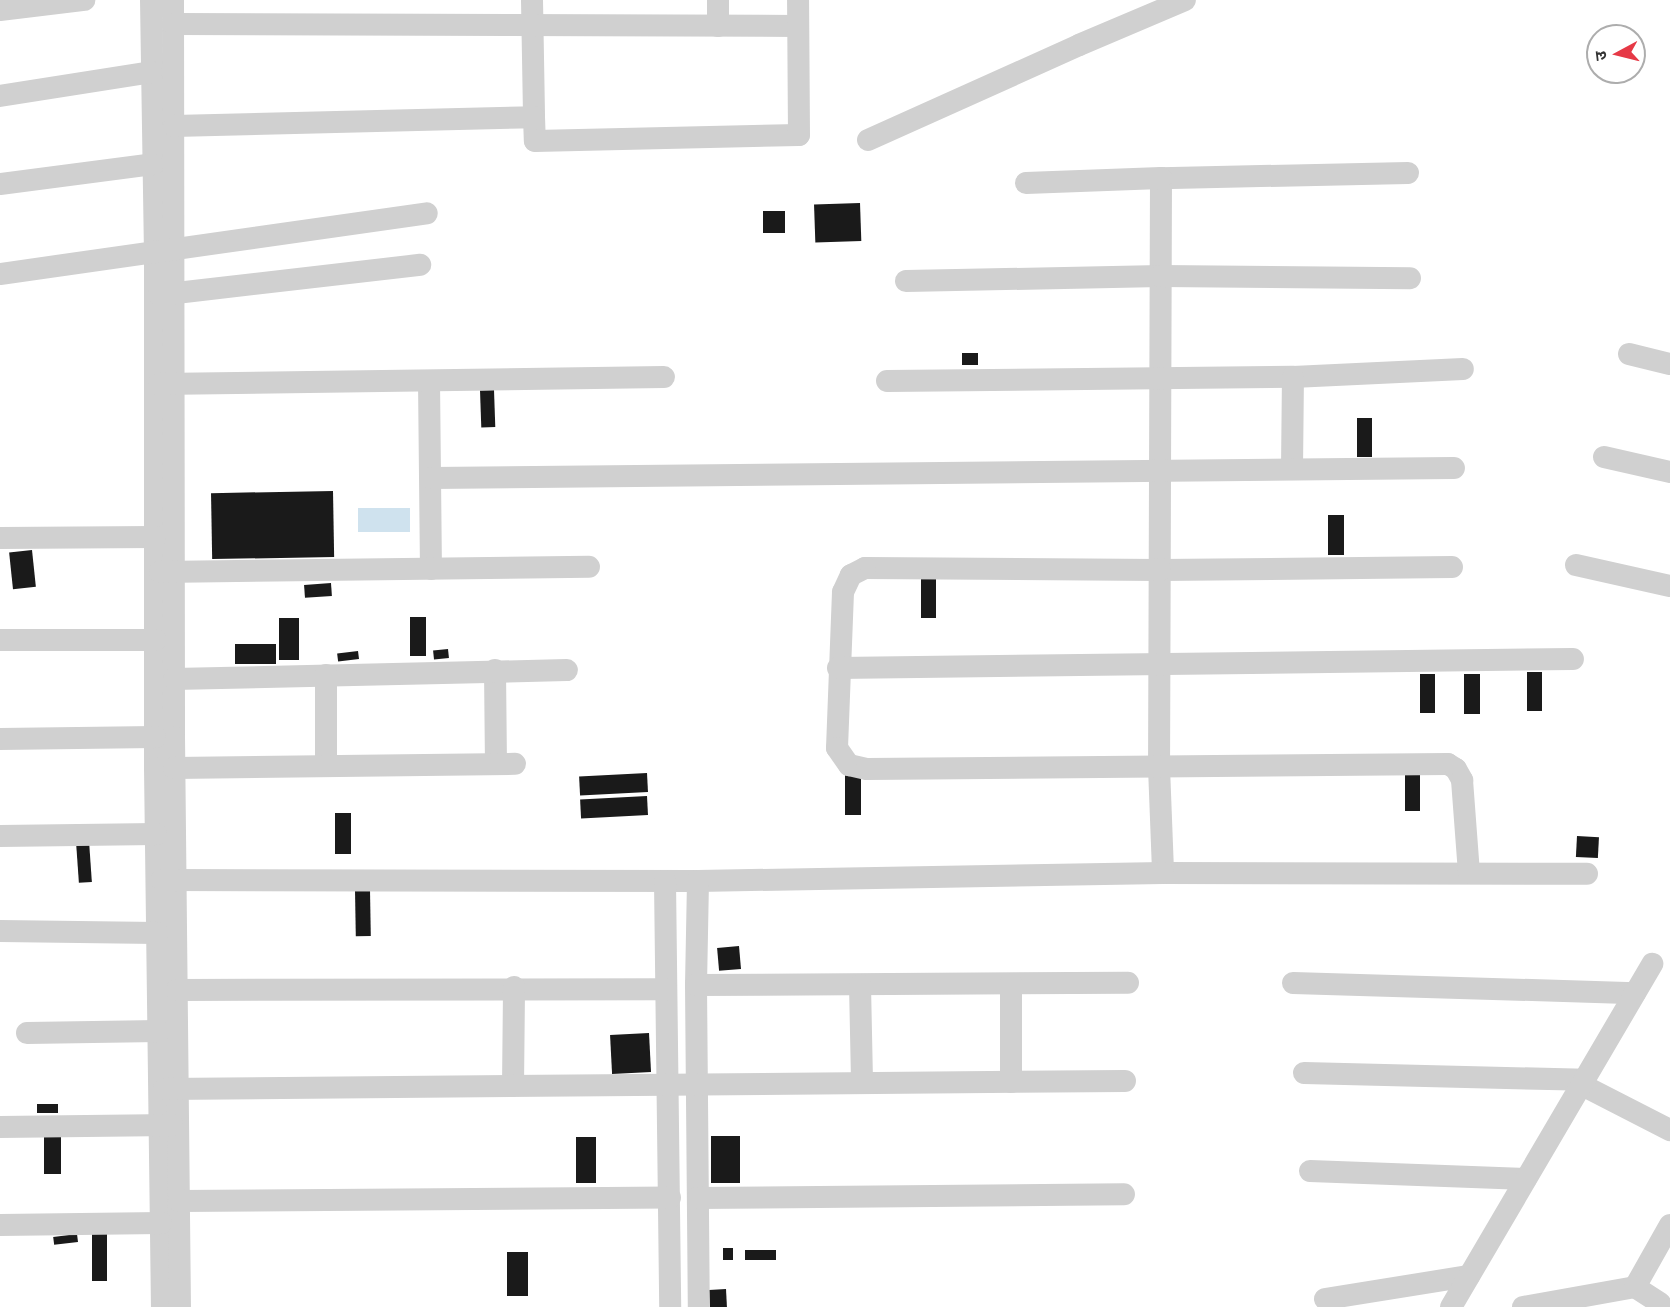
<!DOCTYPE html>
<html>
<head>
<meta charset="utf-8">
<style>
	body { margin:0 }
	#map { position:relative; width:1670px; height:1307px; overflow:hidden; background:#fff; font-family:Commissioner,"Noto Sans Devanagari",sans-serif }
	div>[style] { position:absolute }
	.water>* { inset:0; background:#cfe2ee; transform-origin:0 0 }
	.building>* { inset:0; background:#1a1a1a; transform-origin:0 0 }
	.minor>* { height:22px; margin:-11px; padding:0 11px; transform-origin:11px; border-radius:11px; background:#d0d0d0 }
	span { translate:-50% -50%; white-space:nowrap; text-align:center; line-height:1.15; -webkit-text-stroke:6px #fff; paint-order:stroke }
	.north { position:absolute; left:1586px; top:24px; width:60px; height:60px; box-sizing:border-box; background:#fff; border:2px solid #adadad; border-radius:50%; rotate:263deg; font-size:16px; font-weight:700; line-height:24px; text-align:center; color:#333 }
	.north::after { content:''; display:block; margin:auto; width:21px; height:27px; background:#e63946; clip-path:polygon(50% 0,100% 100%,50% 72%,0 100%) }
</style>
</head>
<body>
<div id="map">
	<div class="water">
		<i style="left:358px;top:508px;width:52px;height:24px"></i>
	</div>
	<div class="building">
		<i style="left:860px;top:203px;width:38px;height:46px;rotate:88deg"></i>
		<i style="left:763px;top:211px;width:22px;height:22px"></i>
		<i style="left:978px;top:353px;width:12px;height:16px;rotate:90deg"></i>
		<i style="left:494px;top:390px;width:37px;height:14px;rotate:88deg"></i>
		<i style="left:1357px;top:418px;width:15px;height:39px"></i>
		<i style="left:333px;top:491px;width:66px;height:122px;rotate:89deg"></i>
		<i style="left:1328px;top:515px;width:16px;height:40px"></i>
		<i style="left:32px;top:550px;width:37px;height:23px;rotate:84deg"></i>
		<i style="left:921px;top:579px;width:15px;height:39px"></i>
		<i style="left:331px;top:583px;width:13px;height:27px;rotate:86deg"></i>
		<i style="left:410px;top:617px;width:16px;height:39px"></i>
		<i style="left:279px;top:618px;width:20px;height:42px"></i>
		<i style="left:276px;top:644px;width:20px;height:41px;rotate:90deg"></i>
		<i style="left:448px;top:649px;width:9px;height:15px;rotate:84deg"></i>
		<i style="left:358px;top:651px;width:8px;height:21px;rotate:83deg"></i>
		<i style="left:1527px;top:672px;width:15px;height:39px"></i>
		<i style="left:1435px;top:674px;width:39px;height:15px;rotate:90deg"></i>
		<i style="left:1464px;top:674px;width:16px;height:40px"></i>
		<i style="left:1405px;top:772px;width:15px;height:39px"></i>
		<i style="left:647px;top:773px;width:19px;height:68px;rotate:87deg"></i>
		<i style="left:845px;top:775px;width:16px;height:40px"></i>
		<i style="left:647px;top:796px;width:19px;height:67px;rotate:87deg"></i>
		<i style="left:335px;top:813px;width:16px;height:41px"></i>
		<i style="left:1577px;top:836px;width:22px;height:21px;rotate:3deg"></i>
		<i style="left:89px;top:841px;width:41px;height:13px;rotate:86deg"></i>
		<i style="left:370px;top:890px;width:46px;height:15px;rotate:89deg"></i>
		<i style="left:739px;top:946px;width:23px;height:22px;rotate:85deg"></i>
		<i style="left:649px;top:1033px;width:39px;height:39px;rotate:87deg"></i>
		<i style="left:58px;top:1104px;width:9px;height:21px;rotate:90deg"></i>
		<i style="left:44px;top:1136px;width:17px;height:38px"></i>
		<i style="left:711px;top:1136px;width:29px;height:47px"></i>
		<i style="left:576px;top:1137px;width:20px;height:46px"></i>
		<i style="left:77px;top:1234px;width:8px;height:24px;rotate:83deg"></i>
		<i style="left:92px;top:1234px;width:15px;height:47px"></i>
		<i style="left:723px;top:1248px;width:10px;height:12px"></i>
		<i style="left:776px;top:1250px;width:10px;height:31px;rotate:90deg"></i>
		<i style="left:507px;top:1252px;width:21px;height:44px"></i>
		<i style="left:726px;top:1289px;width:18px;height:17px;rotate:87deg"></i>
	</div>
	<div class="minor">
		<i style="left:151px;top:0;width:251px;rotate:89.1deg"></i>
		<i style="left:155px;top:251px;width:517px;rotate:90deg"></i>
		<i style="left:155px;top:768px;width:539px;rotate:89.26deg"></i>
		<i style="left:173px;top:0;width:737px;rotate:89.92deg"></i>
		<i style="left:174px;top:737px;width:570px;rotate:89.4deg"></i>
		<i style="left:532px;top:0;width:117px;rotate:89deg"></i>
		<i style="left:0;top:10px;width:85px;rotate:-6.8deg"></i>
		<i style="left:173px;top:24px;width:625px;rotate:0.18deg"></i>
		<i style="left:718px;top:26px;width:26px;rotate:-90deg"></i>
		<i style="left:0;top:96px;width:153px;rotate:-9deg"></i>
		<i style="left:174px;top:126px;width:360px;rotate:-1.4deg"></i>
		<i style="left:534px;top:117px;width:24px;rotate:88deg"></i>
		<i style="left:535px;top:141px;width:264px;rotate:-1.3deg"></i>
		<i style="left:799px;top:135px;width:135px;rotate:-90.4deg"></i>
		<i style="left:868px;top:140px;width:231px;rotate:-24.2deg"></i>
		<i style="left:1079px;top:45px;width:115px;rotate:-23deg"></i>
		<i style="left:1408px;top:173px;width:247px;rotate:178.8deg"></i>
		<i style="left:1161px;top:178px;width:589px;rotate:90.19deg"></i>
		<i style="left:1159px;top:767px;width:106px;rotate:87.8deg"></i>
		<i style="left:1163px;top:873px;width:424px;rotate:0.1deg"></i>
		<i style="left:1026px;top:183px;width:135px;rotate:-2.1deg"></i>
		<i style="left:0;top:184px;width:154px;rotate:-7.4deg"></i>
		<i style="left:0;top:274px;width:431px;rotate:-8.1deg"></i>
		<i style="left:906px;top:281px;width:255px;rotate:-1.1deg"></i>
		<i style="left:1161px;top:276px;width:249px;rotate:0.5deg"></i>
		<i style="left:159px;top:295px;width:263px;rotate:-6.6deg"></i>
		<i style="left:1629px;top:354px;width:42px;rotate:13.7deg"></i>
		<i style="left:429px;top:381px;width:188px;rotate:89.4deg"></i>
		<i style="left:887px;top:381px;width:406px;rotate:-0.6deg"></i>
		<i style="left:1293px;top:377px;width:170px;rotate:-2.7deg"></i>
		<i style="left:159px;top:384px;width:505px;rotate:-0.79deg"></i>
		<i style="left:1604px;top:457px;width:68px;rotate:12.8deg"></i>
		<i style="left:1292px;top:469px;width:92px;rotate:-89.4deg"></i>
		<i style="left:432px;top:478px;width:1022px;rotate:-0.56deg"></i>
		<i style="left:0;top:538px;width:155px;rotate:-0.4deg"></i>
		<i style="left:1576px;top:565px;width:96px;rotate:12.6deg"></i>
		<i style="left:1452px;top:567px;width:292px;rotate:179.4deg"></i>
		<i style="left:1160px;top:570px;width:295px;rotate:-179.6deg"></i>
		<i style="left:865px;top:568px;width:16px;rotate:153deg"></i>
		<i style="left:851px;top:575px;width:19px;rotate:115deg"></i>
		<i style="left:843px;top:592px;width:156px;rotate:92.2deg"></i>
		<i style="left:837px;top:748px;width:21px;rotate:55deg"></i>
		<i style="left:849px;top:765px;width:18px;rotate:13deg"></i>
		<i style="left:867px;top:769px;width:581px;rotate:-0.49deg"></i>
		<i style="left:1448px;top:764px;width:9px;rotate:32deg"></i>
		<i style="left:1456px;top:769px;width:13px;rotate:61deg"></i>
		<i style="left:1462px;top:780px;width:93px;rotate:85.7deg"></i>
		<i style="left:160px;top:572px;width:429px;rotate:-0.7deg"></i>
		<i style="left:0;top:640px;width:155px"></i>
		<i style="left:838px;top:668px;width:735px;rotate:-0.7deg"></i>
		<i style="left:495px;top:670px;width:94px;rotate:89.4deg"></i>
		<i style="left:174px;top:679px;width:393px;rotate:-1.3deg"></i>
		<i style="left:0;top:739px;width:155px;rotate:-0.7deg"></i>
		<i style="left:326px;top:766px;width:91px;rotate:-90deg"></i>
		<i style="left:174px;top:768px;width:341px;rotate:-0.7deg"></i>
		<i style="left:0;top:836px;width:156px;rotate:-0.7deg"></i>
		<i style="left:162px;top:880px;width:536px;rotate:0.11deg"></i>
		<i style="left:698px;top:881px;width:465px;rotate:-1deg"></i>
		<i style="left:665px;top:881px;width:426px;rotate:89.3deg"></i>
		<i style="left:698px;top:881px;width:104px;rotate:91.1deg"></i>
		<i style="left:696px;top:985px;width:322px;rotate:89.5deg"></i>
		<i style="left:0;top:931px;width:157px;rotate:0.7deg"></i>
		<i style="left:1293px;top:983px;width:342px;rotate:1.7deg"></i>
		<i style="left:696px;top:985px;width:432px;rotate:-0.3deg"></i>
		<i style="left:860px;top:985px;width:98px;rotate:88.8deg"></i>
		<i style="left:177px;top:990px;width:489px;rotate:-0.1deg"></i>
		<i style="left:27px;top:1033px;width:132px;rotate:-0.9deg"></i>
		<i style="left:1304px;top:1073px;width:281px;rotate:1.4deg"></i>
		<i style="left:1011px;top:1082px;width:98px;rotate:-90deg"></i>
		<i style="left:1582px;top:1085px;width:99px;rotate:27.1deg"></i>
		<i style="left:513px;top:1086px;width:99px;rotate:-89.4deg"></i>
		<i style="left:164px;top:1089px;width:961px;rotate:-0.48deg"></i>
		<i style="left:0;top:1127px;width:172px;rotate:-0.7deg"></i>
		<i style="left:1310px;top:1171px;width:216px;rotate:2.1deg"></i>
		<i style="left:698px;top:1198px;width:426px;rotate:-0.5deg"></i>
		<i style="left:179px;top:1201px;width:491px;rotate:-0.4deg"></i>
		<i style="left:0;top:1225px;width:161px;rotate:-0.7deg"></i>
		<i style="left:1635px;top:1287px;width:71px;rotate:-60.6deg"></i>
		<i style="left:1325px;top:1299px;width:146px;rotate:-9.1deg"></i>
		<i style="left:1451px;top:1307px;width:398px;rotate:-59.6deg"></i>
		<i style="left:1523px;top:1307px;width:114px;rotate:-10.1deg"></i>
		<i style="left:1635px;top:1287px;width:30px;rotate:33deg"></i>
	</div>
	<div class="north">उ</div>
</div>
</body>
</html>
